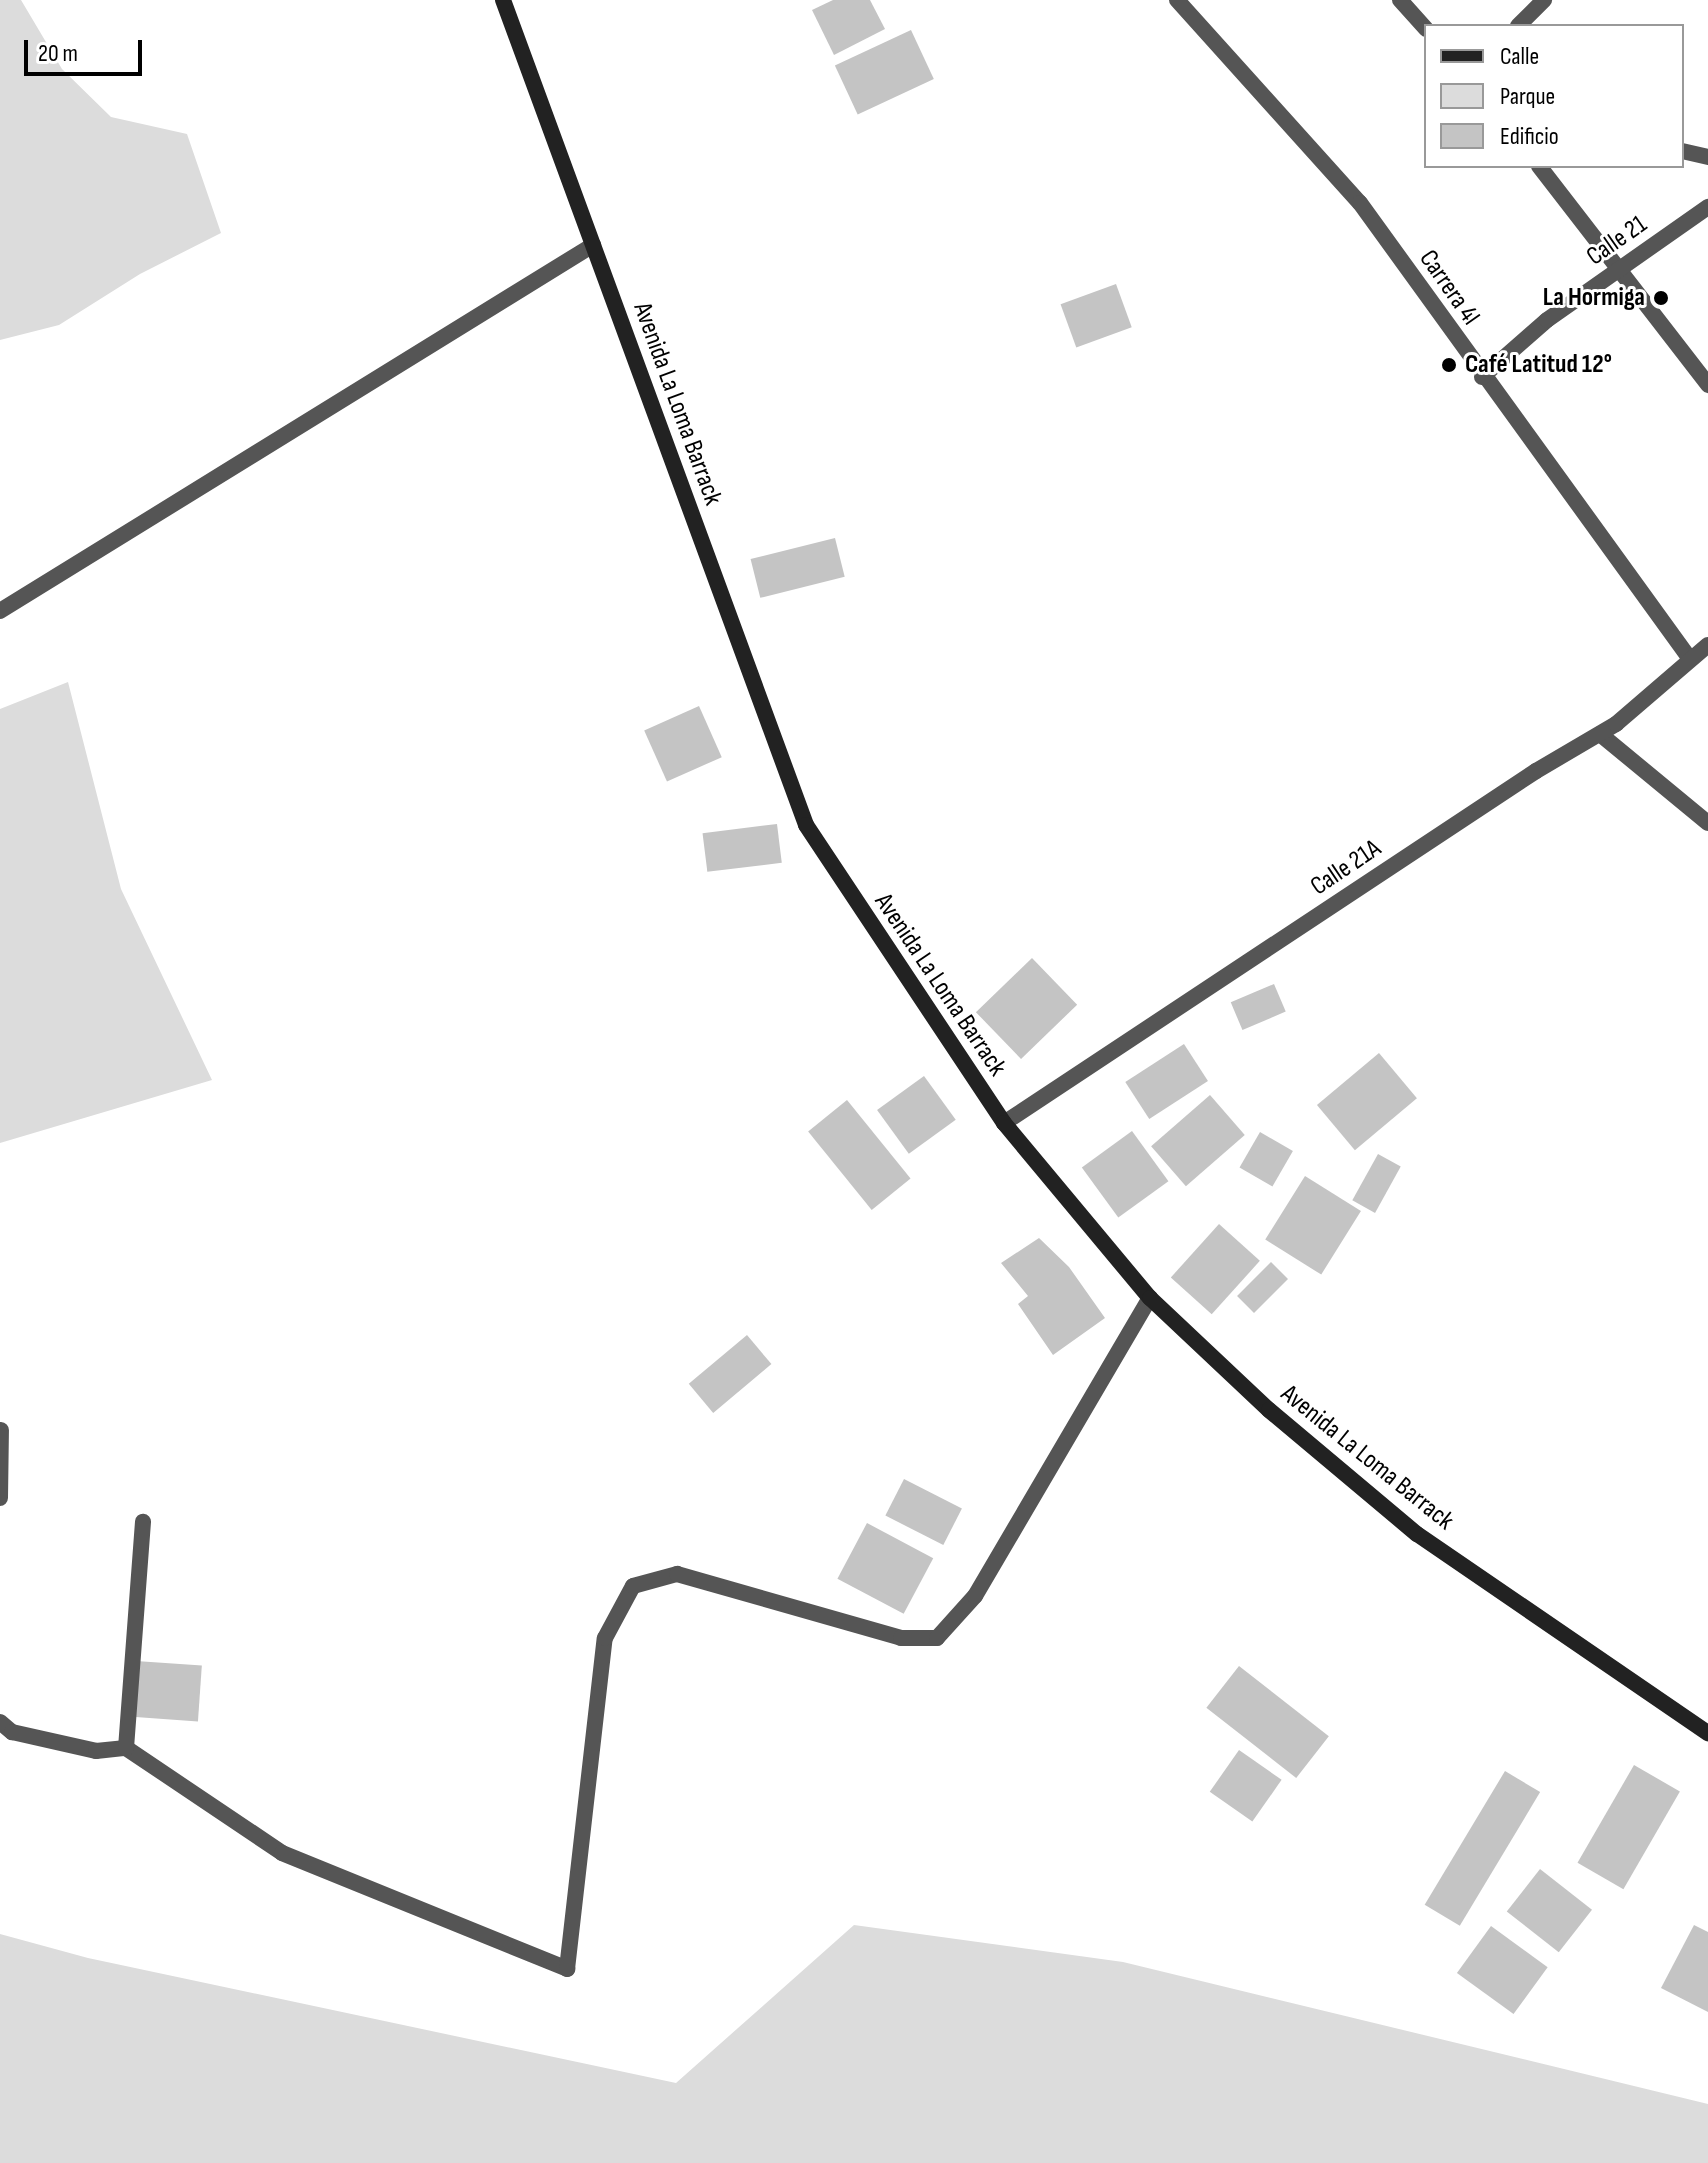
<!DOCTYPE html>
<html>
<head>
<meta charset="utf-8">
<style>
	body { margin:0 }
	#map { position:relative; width:1708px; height:2163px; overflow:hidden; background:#fff; font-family:"Sofia Sans Condensed",sans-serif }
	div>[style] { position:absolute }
	.green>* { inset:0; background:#dcdcdc }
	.building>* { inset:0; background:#c4c4c4; transform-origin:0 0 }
	.minor>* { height:16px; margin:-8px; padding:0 8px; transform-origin:8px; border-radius:8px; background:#555 }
	.secondary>* { height:16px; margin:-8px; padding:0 8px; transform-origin:8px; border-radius:8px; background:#222 }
	.dots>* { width:22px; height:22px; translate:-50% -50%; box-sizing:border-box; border:4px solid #fff; border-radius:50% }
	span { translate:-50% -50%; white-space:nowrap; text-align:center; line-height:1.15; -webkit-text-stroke:6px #fff; paint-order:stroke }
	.street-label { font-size:26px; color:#000 }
	.poi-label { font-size:26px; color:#000; font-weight:700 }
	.right { translate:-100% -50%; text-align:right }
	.left { translate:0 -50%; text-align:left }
	.legend { position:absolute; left:1424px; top:24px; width:260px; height:144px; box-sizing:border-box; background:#fff; border:2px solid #999; margin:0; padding:10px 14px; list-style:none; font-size:24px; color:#000 }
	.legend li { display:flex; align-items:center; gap:16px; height:40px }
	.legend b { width:40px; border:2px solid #999 }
	.scale { position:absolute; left:24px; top:40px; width:118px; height:36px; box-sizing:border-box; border:4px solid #000; border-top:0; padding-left:10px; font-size:24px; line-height:28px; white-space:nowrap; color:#000; -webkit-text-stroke:6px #fff; paint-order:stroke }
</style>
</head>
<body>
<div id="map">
	<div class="green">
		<i style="clip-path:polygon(0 0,21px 0,62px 69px,111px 117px,187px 134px,221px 233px,140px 274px,59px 325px,0 340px)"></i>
		<i style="clip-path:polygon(68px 682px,121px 889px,212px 1080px,0 1143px,0 709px)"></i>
		<i style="clip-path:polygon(854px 1925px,1123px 1962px,1708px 2104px,1708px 2163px,0 2163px,0 1934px,88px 1958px,676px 2083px)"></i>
	</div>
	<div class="building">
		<i style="clip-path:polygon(833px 0,870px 0,885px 29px,834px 55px,812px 10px)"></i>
		<i style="left:911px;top:30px;width:54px;height:84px;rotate:65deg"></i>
		<i style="left:1116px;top:284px;width:46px;height:59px;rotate:70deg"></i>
		<i style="left:835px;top:538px;width:40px;height:87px;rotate:76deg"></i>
		<i style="left:699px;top:706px;width:56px;height:60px;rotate:66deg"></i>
		<i style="left:777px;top:824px;width:39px;height:75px;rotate:83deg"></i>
		<i style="left:1032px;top:958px;width:65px;height:78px;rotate:46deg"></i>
		<i style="left:1274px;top:984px;width:30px;height:47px;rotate:67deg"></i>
		<i style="left:1184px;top:1044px;width:44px;height:70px;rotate:57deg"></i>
		<i style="left:1379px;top:1053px;width:59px;height:81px;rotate:50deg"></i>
		<i style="left:924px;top:1076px;width:54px;height:58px;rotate:54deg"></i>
		<i style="left:1210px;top:1095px;width:53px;height:78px;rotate:49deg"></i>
		<i style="left:847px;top:1100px;width:101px;height:50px;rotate:51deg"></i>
		<i style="left:1132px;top:1131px;width:62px;height:62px;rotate:54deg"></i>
		<i style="left:1260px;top:1132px;width:38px;height:41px;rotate:30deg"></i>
		<i style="left:1378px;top:1154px;width:26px;height:53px;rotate:29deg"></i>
		<i style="left:1305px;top:1176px;width:66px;height:75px;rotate:32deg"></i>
		<i style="left:1219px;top:1224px;width:55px;height:72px;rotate:42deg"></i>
		<i style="clip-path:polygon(1039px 1238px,1069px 1267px,1105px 1318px,1053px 1355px,1018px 1304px,1028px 1296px,1001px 1263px)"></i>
		<i style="left:1271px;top:1262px;width:24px;height:48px;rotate:45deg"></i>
		<i style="left:747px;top:1335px;width:38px;height:76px;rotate:50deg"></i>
		<i style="left:904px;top:1479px;width:65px;height:41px;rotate:27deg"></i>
		<i style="left:867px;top:1523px;width:75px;height:63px;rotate:28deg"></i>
		<i style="left:136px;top:1661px;width:66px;height:56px;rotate:4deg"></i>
		<i style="left:1239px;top:1666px;width:114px;height:53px;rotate:38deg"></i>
		<i style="left:1239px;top:1750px;width:52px;height:51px;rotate:35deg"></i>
		<i style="left:1634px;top:1765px;width:53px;height:113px;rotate:30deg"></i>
		<i style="left:1505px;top:1771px;width:41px;height:156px;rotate:31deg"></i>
		<i style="left:1540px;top:1869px;width:66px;height:54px;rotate:38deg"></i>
		<i style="clip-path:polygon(1694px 1925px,1708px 1932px,1708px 2012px,1661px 1988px)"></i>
		<i style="left:1491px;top:1926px;width:70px;height:58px;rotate:36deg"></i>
	</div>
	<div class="minor">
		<i style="left:1177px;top:0;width:273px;rotate:48deg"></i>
		<i style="left:1360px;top:203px;width:563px;rotate:54.11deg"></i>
		<i style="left:1400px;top:0;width:39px;rotate:48deg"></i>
		<i style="left:1518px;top:26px;width:37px;rotate:-45deg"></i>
		<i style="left:1682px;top:151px;width:27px;rotate:13deg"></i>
		<i style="left:1539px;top:166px;width:277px;rotate:52.3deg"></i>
		<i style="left:1482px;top:377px;width:86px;rotate:-41.2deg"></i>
		<i style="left:1547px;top:320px;width:197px;rotate:-35.1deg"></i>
		<i style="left:0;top:611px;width:697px;rotate:-31.68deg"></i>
		<i style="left:1600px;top:734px;width:140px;rotate:39.5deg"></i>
		<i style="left:1004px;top:1123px;width:638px;rotate:-33.49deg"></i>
		<i style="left:1536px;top:771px;width:93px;rotate:-30.4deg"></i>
		<i style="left:1616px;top:724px;width:121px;rotate:-40.7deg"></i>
		<i style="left:0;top:1498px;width:68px;rotate:-89.2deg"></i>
		<i style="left:0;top:1722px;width:16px;rotate:40deg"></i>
		<i style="left:12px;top:1732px;width:86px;rotate:12.7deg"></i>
		<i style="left:96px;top:1751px;width:30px;rotate:-6deg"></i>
		<i style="left:126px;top:1748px;width:188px;rotate:33.9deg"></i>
		<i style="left:282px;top:1853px;width:308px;rotate:22.1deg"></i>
		<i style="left:567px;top:1969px;width:333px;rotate:-83.5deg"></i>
		<i style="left:605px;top:1638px;width:59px;rotate:-61.7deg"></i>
		<i style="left:633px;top:1586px;width:46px;rotate:-15.3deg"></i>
		<i style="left:677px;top:1574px;width:233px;rotate:15.9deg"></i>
		<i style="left:901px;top:1638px;width:36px"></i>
		<i style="left:937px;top:1638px;width:57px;rotate:-47.9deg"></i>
		<i style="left:975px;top:1596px;width:346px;rotate:-59.6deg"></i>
		<i style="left:126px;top:1748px;width:227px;rotate:-85.7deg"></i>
	</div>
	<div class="secondary">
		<i style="left:503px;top:0;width:879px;rotate:69.83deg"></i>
		<i style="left:806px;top:825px;width:358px;rotate:56.4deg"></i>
		<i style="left:1004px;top:1123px;width:228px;rotate:50.2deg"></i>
		<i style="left:1150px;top:1298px;width:163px;rotate:43.3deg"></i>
		<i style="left:1269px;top:1410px;width:193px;rotate:40deg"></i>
		<i style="left:1417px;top:1534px;width:353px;rotate:34.4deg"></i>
	</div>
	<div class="dots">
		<i style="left:1661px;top:298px;background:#000"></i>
		<i style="left:1449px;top:365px;background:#000"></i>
	</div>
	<div class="street-label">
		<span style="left:1617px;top:241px;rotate:-35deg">Calle 21</span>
		<span style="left:1449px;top:288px;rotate:55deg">Carrera 4I</span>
		<span style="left:677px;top:404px;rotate:70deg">Avenida La Loma Barrack</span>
		<span style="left:1346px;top:868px;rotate:-34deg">Calle 21A</span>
		<span style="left:940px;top:985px;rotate:56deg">Avenida La Loma Barrack</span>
		<span style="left:1367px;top:1458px;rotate:39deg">Avenida La Loma Barrack</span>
	</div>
	<div class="poi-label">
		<span class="right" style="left:1645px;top:298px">La Hormiga</span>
		<span class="left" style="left:1465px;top:365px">Café Latitud 12°</span>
	</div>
	<ul class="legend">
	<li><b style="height:10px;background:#222"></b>Calle</li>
	<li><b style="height:22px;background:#dcdcdc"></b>Parque</li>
	<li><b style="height:22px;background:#c4c4c4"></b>Edificio</li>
	</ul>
	<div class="scale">20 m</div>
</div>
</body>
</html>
